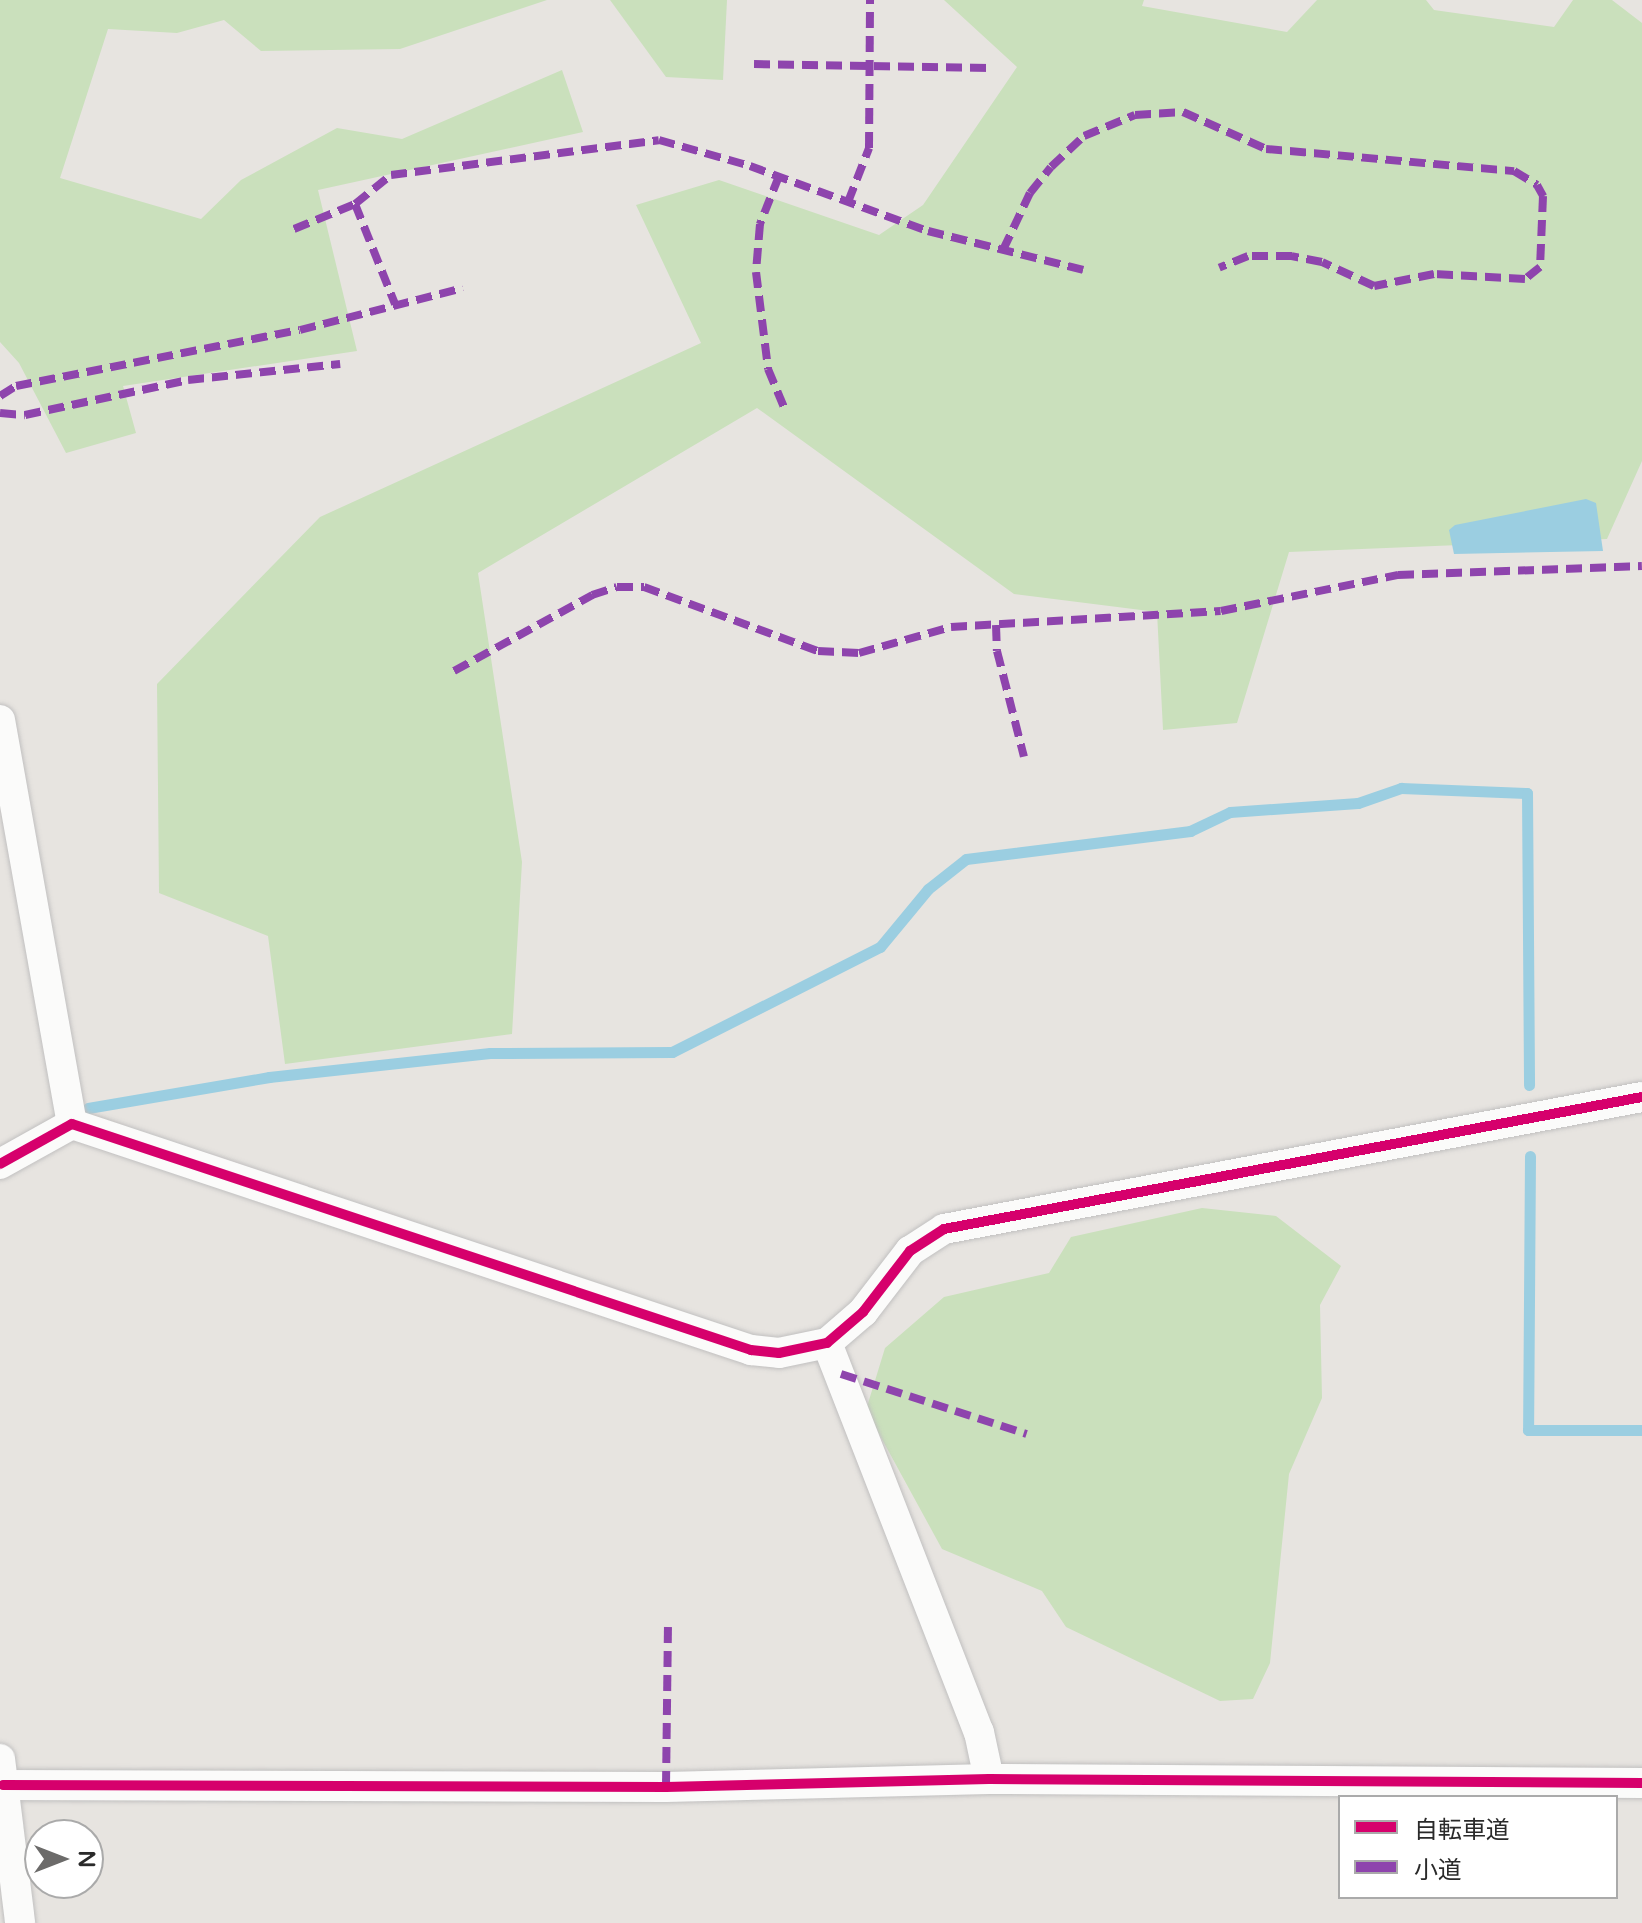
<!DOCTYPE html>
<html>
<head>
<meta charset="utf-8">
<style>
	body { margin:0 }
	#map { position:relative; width:1642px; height:1923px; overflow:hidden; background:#e7e4e0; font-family:"Varela Round","Noto Sans JP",sans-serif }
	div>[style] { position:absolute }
	.green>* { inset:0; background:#cae0bc }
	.water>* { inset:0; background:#9bcee1 }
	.stream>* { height:11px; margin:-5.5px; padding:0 5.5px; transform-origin:5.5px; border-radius:5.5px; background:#9bcee1 }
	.roads { filter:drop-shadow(0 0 2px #c1c0c0) drop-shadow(0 0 2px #c1c0c0) }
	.minor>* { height:30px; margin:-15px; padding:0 15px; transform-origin:15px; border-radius:15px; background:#fbfbfa }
	.quiet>* { height:8px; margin-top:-4px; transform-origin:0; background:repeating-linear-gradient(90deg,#8e44ad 0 16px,transparent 0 24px) }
	.cycleway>* { height:10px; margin:-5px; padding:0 5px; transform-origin:5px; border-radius:5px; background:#d6006c }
	span { translate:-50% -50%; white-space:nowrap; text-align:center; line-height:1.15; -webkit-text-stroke:6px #fff; paint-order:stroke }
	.legend { position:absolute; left:1338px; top:1795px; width:280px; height:104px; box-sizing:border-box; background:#fff; border:2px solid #aaa; margin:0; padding:10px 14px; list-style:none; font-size:24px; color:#2a2a2a }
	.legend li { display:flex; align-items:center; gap:16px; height:40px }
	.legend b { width:40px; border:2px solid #aaa }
	.north { position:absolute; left:24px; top:1819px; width:80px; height:80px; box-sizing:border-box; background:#fff; border:2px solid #aaa; border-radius:50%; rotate:90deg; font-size:22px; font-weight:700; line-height:32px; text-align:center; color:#2a2a2a }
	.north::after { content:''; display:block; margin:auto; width:28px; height:36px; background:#6c6b6a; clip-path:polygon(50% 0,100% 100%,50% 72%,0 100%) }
</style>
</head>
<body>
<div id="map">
	<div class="green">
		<i style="clip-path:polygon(0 0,547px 0,400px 49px,261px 51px,224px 20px,177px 33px,108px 29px,60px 178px,201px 219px,241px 180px,337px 128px,402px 139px,562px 70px,583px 132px,318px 190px,357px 351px,123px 386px,136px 433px,66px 453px,19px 363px,0 342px)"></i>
		<i style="clip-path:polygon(610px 0,727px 0,723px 80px,666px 77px)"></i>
		<i style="clip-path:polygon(944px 0,1144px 0,1142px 6px,1287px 32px,1317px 0,1426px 0,1434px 10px,1554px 27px,1573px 0,1612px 0,1642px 23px,1642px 461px,1607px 539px,1289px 552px,1237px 723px,1163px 730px,1157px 612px,1014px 594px,757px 408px,478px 573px,522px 862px,512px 1034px,285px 1064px,268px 936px,159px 893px,157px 684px,320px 517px,701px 343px,636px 205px,719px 180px,879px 235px,923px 205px,1017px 67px)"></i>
		<i style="clip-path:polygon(1202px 1208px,1276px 1216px,1341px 1266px,1320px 1305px,1322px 1398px,1289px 1474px,1270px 1663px,1253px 1699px,1220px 1701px,1066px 1627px,1042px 1591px,942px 1549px,866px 1410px,885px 1348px,944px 1297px,1049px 1273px,1071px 1237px)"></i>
	</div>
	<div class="water">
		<i style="clip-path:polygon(1586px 499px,1596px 503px,1603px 551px,1454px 554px,1449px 530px,1455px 525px)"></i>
	</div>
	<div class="stream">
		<i style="left:88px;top:1108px;width:184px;rotate:-9.7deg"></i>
		<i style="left:269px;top:1077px;width:222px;rotate:-6.2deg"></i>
		<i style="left:490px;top:1053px;width:182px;rotate:-0.3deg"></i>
		<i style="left:672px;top:1052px;width:233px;rotate:-26.8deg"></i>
		<i style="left:880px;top:947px;width:75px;rotate:-50.4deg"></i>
		<i style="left:928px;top:889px;width:48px;rotate:-38.3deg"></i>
		<i style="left:966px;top:859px;width:226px;rotate:-7.1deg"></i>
		<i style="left:1190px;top:831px;width:44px;rotate:-25.4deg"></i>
		<i style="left:1230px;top:812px;width:128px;rotate:-4deg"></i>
		<i style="left:1358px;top:803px;width:46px;rotate:-19.2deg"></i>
		<i style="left:1401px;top:788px;width:126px;rotate:2.3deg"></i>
		<i style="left:1527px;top:793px;width:292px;rotate:89.6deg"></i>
		<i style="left:1530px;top:1156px;width:274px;rotate:90.4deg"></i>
		<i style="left:1528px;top:1430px;width:114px"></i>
	</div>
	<div class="roads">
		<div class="minor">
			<i style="left:0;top:720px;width:410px;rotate:79.9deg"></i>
			<i style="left:0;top:1164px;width:82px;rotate:-29.1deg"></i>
			<i style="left:72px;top:1124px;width:716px;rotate:18.41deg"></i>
			<i style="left:751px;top:1350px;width:28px;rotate:6deg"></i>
			<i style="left:779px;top:1353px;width:49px;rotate:-11.8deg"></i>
			<i style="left:827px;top:1343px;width:48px;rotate:-40.7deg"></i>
			<i style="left:863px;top:1312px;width:77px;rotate:-52.4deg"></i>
			<i style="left:910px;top:1251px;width:40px;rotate:-32.9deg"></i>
			<i style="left:944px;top:1229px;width:710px;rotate:-10.71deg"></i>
			<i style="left:827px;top:1343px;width:418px;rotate:68.7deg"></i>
			<i style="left:979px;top:1732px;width:48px;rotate:78deg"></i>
			<i style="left:0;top:1759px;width:165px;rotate:83deg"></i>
			<i style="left:3px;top:1785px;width:663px;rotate:0.17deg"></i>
			<i style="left:666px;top:1787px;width:323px;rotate:-1.4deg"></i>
			<i style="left:989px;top:1779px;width:653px;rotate:0.35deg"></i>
		</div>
	</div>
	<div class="quiet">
		<i style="left:754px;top:64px;width:236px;rotate:1deg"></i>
		<i style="left:779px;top:176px;width:52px;rotate:111.6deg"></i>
		<i style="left:760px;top:224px;width:48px;rotate:94.8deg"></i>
		<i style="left:756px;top:272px;width:98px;rotate:82.9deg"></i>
		<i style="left:768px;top:369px;width:47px;rotate:67.3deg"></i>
		<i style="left:848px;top:202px;width:58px;rotate:-68.7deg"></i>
		<i style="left:869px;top:148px;width:148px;rotate:-89.6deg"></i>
		<i style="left:355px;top:204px;width:108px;rotate:68.2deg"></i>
		<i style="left:294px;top:229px;width:66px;rotate:-22.3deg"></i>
		<i style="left:355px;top:204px;width:46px;rotate:-38.9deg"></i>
		<i style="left:391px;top:175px;width:270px;rotate:-7.4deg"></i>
		<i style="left:659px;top:140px;width:95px;rotate:15.9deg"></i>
		<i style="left:750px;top:166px;width:189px;rotate:20.1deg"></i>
		<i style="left:928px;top:231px;width:160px;rotate:14.1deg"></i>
		<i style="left:1003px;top:250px;width:63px;rotate:-64.7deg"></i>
		<i style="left:1030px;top:193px;width:33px;rotate:-51deg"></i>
		<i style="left:1051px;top:167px;width:45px;rotate:-43.2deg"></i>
		<i style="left:1084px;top:136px;width:55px;rotate:-22.4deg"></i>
		<i style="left:1135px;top:115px;width:48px;rotate:-3.6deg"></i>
		<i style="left:1183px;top:112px;width:91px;rotate:24deg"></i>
		<i style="left:1266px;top:149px;width:249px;rotate:5.1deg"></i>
		<i style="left:1514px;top:171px;width:27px;rotate:31deg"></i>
		<i style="left:1537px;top:185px;width:13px;rotate:61deg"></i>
		<i style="left:1543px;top:196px;width:71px;rotate:92.4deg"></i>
		<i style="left:1540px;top:267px;width:19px;rotate:141deg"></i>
		<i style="left:1525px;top:279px;width:91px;rotate:-176.9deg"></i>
		<i style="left:1434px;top:274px;width:61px;rotate:168.7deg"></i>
		<i style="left:1374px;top:286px;width:57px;rotate:-155.2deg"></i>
		<i style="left:1322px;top:262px;width:31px;rotate:-169deg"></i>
		<i style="left:1292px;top:256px;width:44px;rotate:180deg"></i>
		<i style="left:1248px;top:256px;width:31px;rotate:158deg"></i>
		<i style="left:0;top:396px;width:19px;rotate:-32deg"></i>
		<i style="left:16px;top:386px;width:289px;rotate:-11.2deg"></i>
		<i style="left:300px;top:330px;width:168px;rotate:-14.4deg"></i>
		<i style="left:0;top:413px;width:25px;rotate:5deg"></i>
		<i style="left:25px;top:415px;width:167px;rotate:-12.1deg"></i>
		<i style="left:188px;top:380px;width:153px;rotate:-6deg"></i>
		<i style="left:996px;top:625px;width:26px;rotate:88deg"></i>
		<i style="left:997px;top:651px;width:109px;rotate:75.7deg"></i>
		<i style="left:454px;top:671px;width:158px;rotate:-28.8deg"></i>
		<i style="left:592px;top:595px;width:26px;rotate:-18deg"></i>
		<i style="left:617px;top:587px;width:27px"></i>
		<i style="left:644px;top:587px;width:185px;rotate:20.2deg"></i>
		<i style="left:818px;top:651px;width:41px;rotate:2.8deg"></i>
		<i style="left:859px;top:653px;width:96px;rotate:-15.8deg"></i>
		<i style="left:951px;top:627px;width:270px;rotate:-3.4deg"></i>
		<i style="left:1221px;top:611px;width:181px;rotate:-11.5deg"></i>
		<i style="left:1398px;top:575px;width:244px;rotate:-2.1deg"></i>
		<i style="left:841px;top:1374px;width:195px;rotate:17.9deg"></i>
		<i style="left:666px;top:1787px;width:163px;rotate:-89.3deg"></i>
	</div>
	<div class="cycleway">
		<i style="left:0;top:1164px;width:82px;rotate:-29.1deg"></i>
		<i style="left:72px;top:1124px;width:716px;rotate:18.41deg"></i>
		<i style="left:751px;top:1350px;width:28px;rotate:6deg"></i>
		<i style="left:779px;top:1353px;width:49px;rotate:-11.8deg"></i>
		<i style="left:827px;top:1343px;width:48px;rotate:-40.7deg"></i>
		<i style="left:863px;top:1312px;width:77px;rotate:-52.4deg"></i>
		<i style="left:910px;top:1251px;width:40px;rotate:-32.9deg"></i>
		<i style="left:944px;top:1229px;width:710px;rotate:-10.71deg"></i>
		<i style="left:3px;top:1785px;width:663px;rotate:0.17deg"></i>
		<i style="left:666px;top:1787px;width:323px;rotate:-1.4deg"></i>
		<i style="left:989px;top:1779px;width:653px;rotate:0.35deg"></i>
	</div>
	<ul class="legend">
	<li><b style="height:10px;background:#d6006c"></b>自転車道</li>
	<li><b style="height:10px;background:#8e44ad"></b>小道</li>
	</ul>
	<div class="north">N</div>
</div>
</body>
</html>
